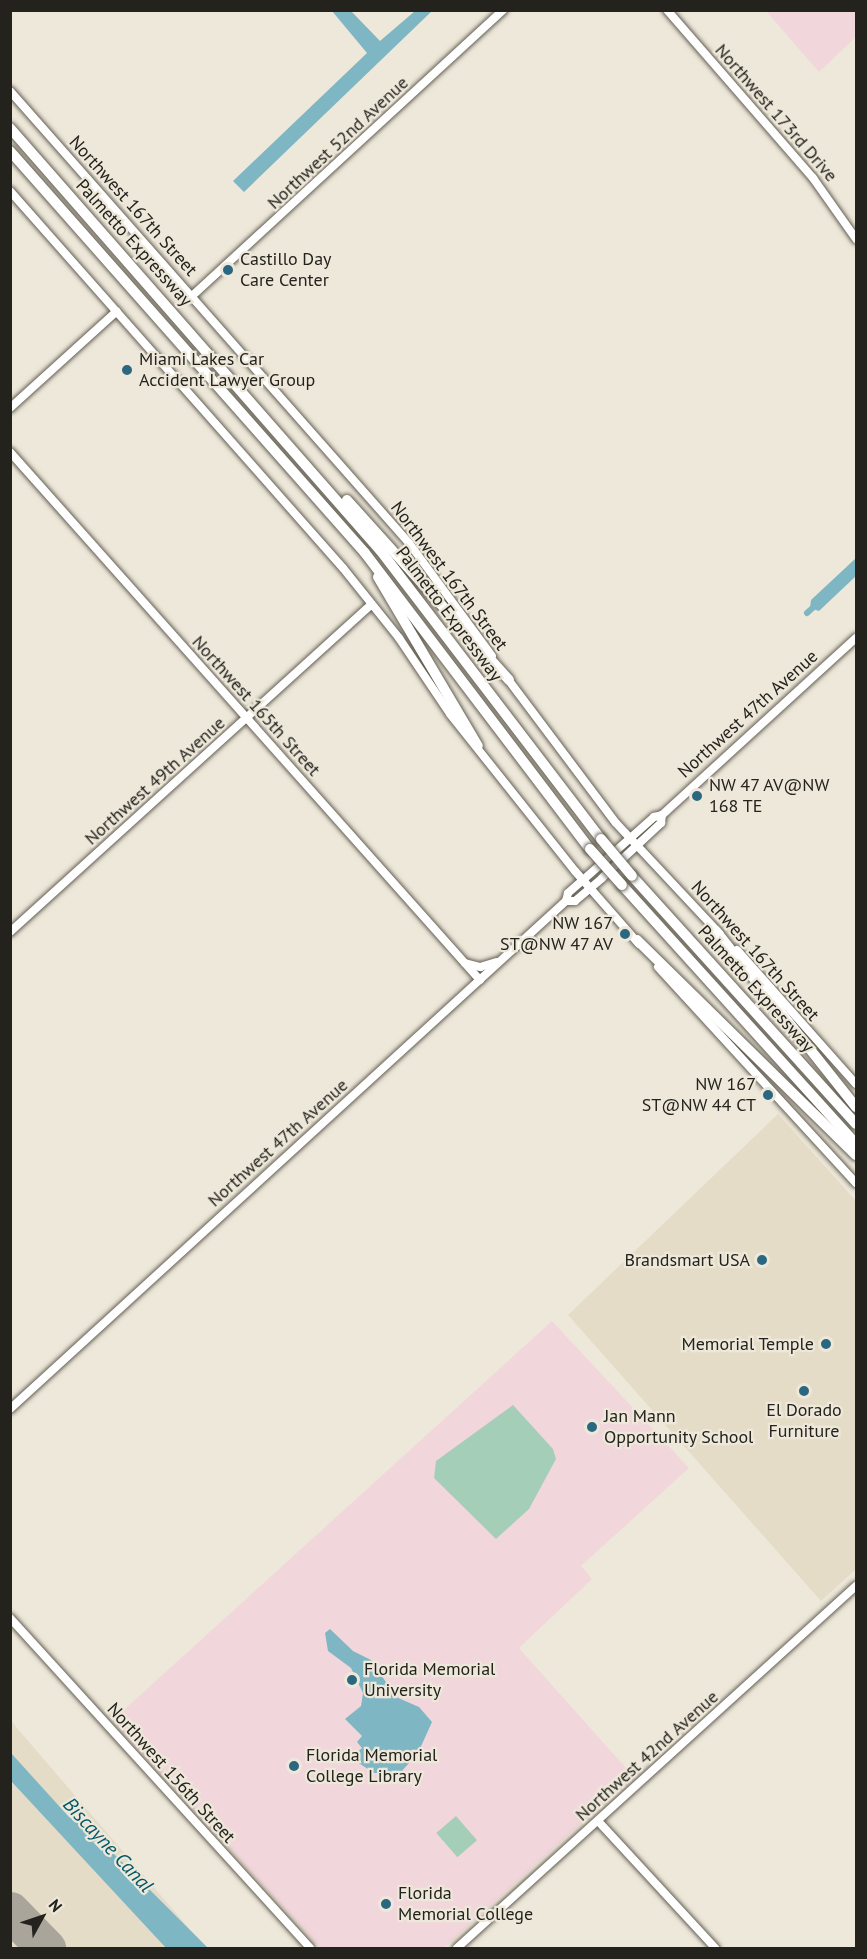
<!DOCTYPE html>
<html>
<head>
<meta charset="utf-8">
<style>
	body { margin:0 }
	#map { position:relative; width:867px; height:1959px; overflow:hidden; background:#ede8da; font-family:"PT Sans",sans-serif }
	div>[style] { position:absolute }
	.built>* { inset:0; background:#e5dcc8 }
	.education>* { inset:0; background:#f1d7db }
	.green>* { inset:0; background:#a5ceb8; transform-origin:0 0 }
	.water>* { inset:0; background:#7eb6c4 }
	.canal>* { height:6px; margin:-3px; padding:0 3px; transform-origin:3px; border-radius:3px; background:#7eb6c4 }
	.runway>* { height:39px; margin:-19.5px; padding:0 19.5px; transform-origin:19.5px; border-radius:19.5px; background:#a9a59a }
	.roads { filter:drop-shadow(0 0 2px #645f53) drop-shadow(0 0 2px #645f53) }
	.tertiary>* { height:8px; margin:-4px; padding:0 4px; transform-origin:4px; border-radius:4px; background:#fff }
	.secondary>* { height:8px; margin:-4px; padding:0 4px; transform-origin:4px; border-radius:4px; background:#fff }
	.motorway>* { height:10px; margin:-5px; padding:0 5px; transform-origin:5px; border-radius:5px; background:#fff }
	.bridges { filter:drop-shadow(0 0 2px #645f53) drop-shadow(0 0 2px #645f53) }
	.motorway-bridge>* { height:10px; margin:-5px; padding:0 5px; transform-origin:5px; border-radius:5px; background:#fff }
	.dots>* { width:16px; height:16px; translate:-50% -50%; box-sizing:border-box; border:3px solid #ede8da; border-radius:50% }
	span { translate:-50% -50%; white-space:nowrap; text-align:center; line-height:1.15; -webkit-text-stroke:4.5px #ede8da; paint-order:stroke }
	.street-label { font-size:18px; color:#24221d }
	.poi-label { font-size:18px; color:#24221d }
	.left { translate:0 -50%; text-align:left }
	.right { translate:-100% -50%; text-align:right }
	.water-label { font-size:20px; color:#035867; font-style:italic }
	.frame { position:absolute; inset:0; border:12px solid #24221d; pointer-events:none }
	.north { position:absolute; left:12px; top:1887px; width:60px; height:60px; -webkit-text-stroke:4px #ede8da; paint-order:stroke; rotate:50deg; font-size:16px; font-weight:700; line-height:24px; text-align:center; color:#24221d }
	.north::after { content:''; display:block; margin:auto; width:21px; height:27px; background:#24221d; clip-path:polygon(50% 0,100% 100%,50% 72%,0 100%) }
</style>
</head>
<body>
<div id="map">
	<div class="built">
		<i style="clip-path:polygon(778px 1114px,856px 1201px,856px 1569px,821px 1601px,568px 1315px)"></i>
		<i style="clip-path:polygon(11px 1721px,206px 1948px,11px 1948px)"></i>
	</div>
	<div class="education">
		<i style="clip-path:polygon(766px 11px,856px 11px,856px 37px,819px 72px)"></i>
		<i style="clip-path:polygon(552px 1321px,689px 1468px,581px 1566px,592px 1579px,519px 1648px,633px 1776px,444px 1948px,320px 1948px,117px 1726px,115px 1718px)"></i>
	</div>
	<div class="green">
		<i style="clip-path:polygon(513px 1405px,553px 1449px,556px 1459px,529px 1509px,496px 1539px,434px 1478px,436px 1461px)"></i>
		<i style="left:456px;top:1816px;width:32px;height:26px;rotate:49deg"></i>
	</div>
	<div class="water">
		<i style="clip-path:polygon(332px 11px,351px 11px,380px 41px,415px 11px,432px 11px,244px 192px,233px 181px,367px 53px)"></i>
		<i style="clip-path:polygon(856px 558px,856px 576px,819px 611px,810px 608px,811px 600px)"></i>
		<i style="clip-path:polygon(330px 1629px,353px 1651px,371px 1660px,396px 1697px,419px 1707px,432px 1722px,418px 1753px,401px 1772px,374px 1773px,351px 1758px,362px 1748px,357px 1742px,362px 1736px,345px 1719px,361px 1706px,363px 1693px,351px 1668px,328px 1651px,325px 1633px)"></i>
		<i style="clip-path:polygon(11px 1753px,69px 1817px,94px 1834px,208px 1948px,166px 1948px,11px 1781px)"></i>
	</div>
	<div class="canal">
		<i style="left:807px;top:613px;width:13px;rotate:-42deg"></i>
	</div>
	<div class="runway">
		<i style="left:10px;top:1911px;width:52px;rotate:45.8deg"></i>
	</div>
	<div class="roads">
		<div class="tertiary">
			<i style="left:667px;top:10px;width:223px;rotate:49deg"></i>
			<i style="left:813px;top:178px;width:75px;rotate:54.8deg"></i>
			<i style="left:10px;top:91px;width:603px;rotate:48.56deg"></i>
			<i style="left:409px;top:543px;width:140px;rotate:53.7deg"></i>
			<i style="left:10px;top:191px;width:503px;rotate:48.55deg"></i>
			<i style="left:343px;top:568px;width:90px;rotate:51.3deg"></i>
			<i style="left:399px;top:638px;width:92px;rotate:56.1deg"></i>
			<i style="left:450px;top:714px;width:201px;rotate:51.5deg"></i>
			<i style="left:575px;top:871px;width:97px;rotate:48.8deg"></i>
			<i style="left:192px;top:296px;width:423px;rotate:-42.6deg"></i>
			<i style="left:10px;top:408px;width:144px;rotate:-42.2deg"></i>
			<i style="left:10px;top:452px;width:707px;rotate:48.33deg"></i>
			<i style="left:507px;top:678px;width:181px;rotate:53.1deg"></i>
			<i style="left:616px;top:823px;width:152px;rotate:46.9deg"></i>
			<i style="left:566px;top:901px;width:9px"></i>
			<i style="left:575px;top:901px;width:35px;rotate:-40deg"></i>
			<i style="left:602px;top:878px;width:81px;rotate:-43deg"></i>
			<i style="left:661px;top:823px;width:8px;rotate:-83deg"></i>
			<i style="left:10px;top:932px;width:488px;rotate:-42.2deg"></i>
			<i style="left:737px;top:950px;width:179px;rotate:48.4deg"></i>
			<i style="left:465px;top:963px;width:16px;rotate:15deg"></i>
			<i style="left:480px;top:967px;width:17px;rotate:-17deg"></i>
			<i style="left:658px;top:967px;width:293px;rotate:47.5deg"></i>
			<i style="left:10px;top:1409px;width:753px;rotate:-42.42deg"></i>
			<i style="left:566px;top:901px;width:8px;rotate:-76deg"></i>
			<i style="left:568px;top:893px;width:20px;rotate:-41deg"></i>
			<i style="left:10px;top:1618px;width:446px;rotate:47.7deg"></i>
			<i style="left:598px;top:1821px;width:173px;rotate:47.3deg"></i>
			<i style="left:457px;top:1948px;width:539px;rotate:-42.22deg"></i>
		</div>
		<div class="secondary">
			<i style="left:583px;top:880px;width:95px;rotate:-41.6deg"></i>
			<i style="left:654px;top:817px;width:8px;rotate:-14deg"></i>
			<i style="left:662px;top:815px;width:263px;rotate:-42.4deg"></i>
		</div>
		<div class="motorway">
			<i style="left:10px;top:128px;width:561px;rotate:48.76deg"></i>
			<i style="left:380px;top:550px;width:364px;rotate:52.6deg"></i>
			<i style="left:10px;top:151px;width:536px;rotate:48.55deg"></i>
			<i style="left:365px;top:553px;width:372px;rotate:52.8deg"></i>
			<i style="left:347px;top:500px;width:242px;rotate:48deg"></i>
			<i style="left:378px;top:577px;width:196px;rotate:59.4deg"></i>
			<i style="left:632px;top:876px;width:334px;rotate:47.9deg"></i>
			<i style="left:622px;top:885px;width:349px;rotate:47.9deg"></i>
			<i style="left:716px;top:931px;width:225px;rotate:51.5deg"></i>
			<i style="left:637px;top:940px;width:307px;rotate:44.5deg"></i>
		</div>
	</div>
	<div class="bridges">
		<div class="motorway-bridge">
			<i style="left:601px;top:839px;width:48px;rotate:50deg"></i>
			<i style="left:590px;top:849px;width:48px;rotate:48.4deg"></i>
		</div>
	</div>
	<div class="dots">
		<i style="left:228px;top:270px;background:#2b687f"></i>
		<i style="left:127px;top:370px;background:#2b687f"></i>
		<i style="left:697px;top:796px;background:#2b687f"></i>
		<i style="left:625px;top:934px;background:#2b687f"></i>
		<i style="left:768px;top:1095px;background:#2b687f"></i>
		<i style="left:762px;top:1260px;background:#2b687f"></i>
		<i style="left:826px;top:1344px;background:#2b687f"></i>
		<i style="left:804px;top:1391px;background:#2b687f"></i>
		<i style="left:592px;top:1427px;background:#2b687f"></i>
		<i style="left:352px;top:1680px;background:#2b687f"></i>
		<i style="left:294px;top:1766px;background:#2b687f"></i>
		<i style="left:386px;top:1904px;background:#2b687f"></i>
	</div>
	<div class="street-label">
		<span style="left:776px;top:113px;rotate:49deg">Northwest 173rd Drive</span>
		<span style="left:338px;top:143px;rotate:-43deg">Northwest 52nd Avenue</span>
		<span style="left:133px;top:206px;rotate:48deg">Northwest 167th Street</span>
		<span style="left:134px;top:243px;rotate:48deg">Palmetto Expressway</span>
		<span style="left:449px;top:576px;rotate:53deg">Northwest 167th Street</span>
		<span style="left:449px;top:614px;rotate:53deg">Palmetto Expressway</span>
		<span style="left:256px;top:706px;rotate:48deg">Northwest 165th Street</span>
		<span style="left:748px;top:714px;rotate:-42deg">Northwest 47th Avenue</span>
		<span style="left:155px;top:781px;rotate:-42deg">Northwest 49th Avenue</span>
		<span style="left:755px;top:951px;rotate:48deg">Northwest 167th Street</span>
		<span style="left:756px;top:989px;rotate:48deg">Palmetto Expressway</span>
		<span style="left:278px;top:1143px;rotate:-42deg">Northwest 47th Avenue</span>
		<span style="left:647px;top:1756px;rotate:-42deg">Northwest 42nd Avenue</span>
		<span style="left:171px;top:1773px;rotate:48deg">Northwest 156th Street</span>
	</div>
	<div class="poi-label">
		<span class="left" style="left:240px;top:270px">Castillo Day<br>Care Center</span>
		<span class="left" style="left:139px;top:370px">Miami Lakes Car<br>Accident Lawyer Group</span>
		<span class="left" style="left:709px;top:796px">NW 47 AV@NW<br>168 TE</span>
		<span class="right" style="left:613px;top:934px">NW 167<br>ST@NW 47 AV</span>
		<span class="right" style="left:756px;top:1095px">NW 167<br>ST@NW 44 CT</span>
		<span class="right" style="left:750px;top:1260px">Brandsmart USA</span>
		<span class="right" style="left:814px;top:1344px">Memorial Temple</span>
		<span style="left:804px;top:1421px">El Dorado<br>Furniture</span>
		<span class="left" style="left:604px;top:1427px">Jan Mann<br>Opportunity School</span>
		<span class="left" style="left:364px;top:1680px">Florida Memorial<br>University</span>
		<span class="left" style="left:306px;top:1766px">Florida Memorial<br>College Library</span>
		<span class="left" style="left:398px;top:1904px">Florida<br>Memorial College</span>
	</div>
	<div class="water-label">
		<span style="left:108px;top:1845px;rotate:47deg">Biscayne Canal</span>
	</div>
	<div class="frame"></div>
	<div class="north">N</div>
</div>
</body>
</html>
